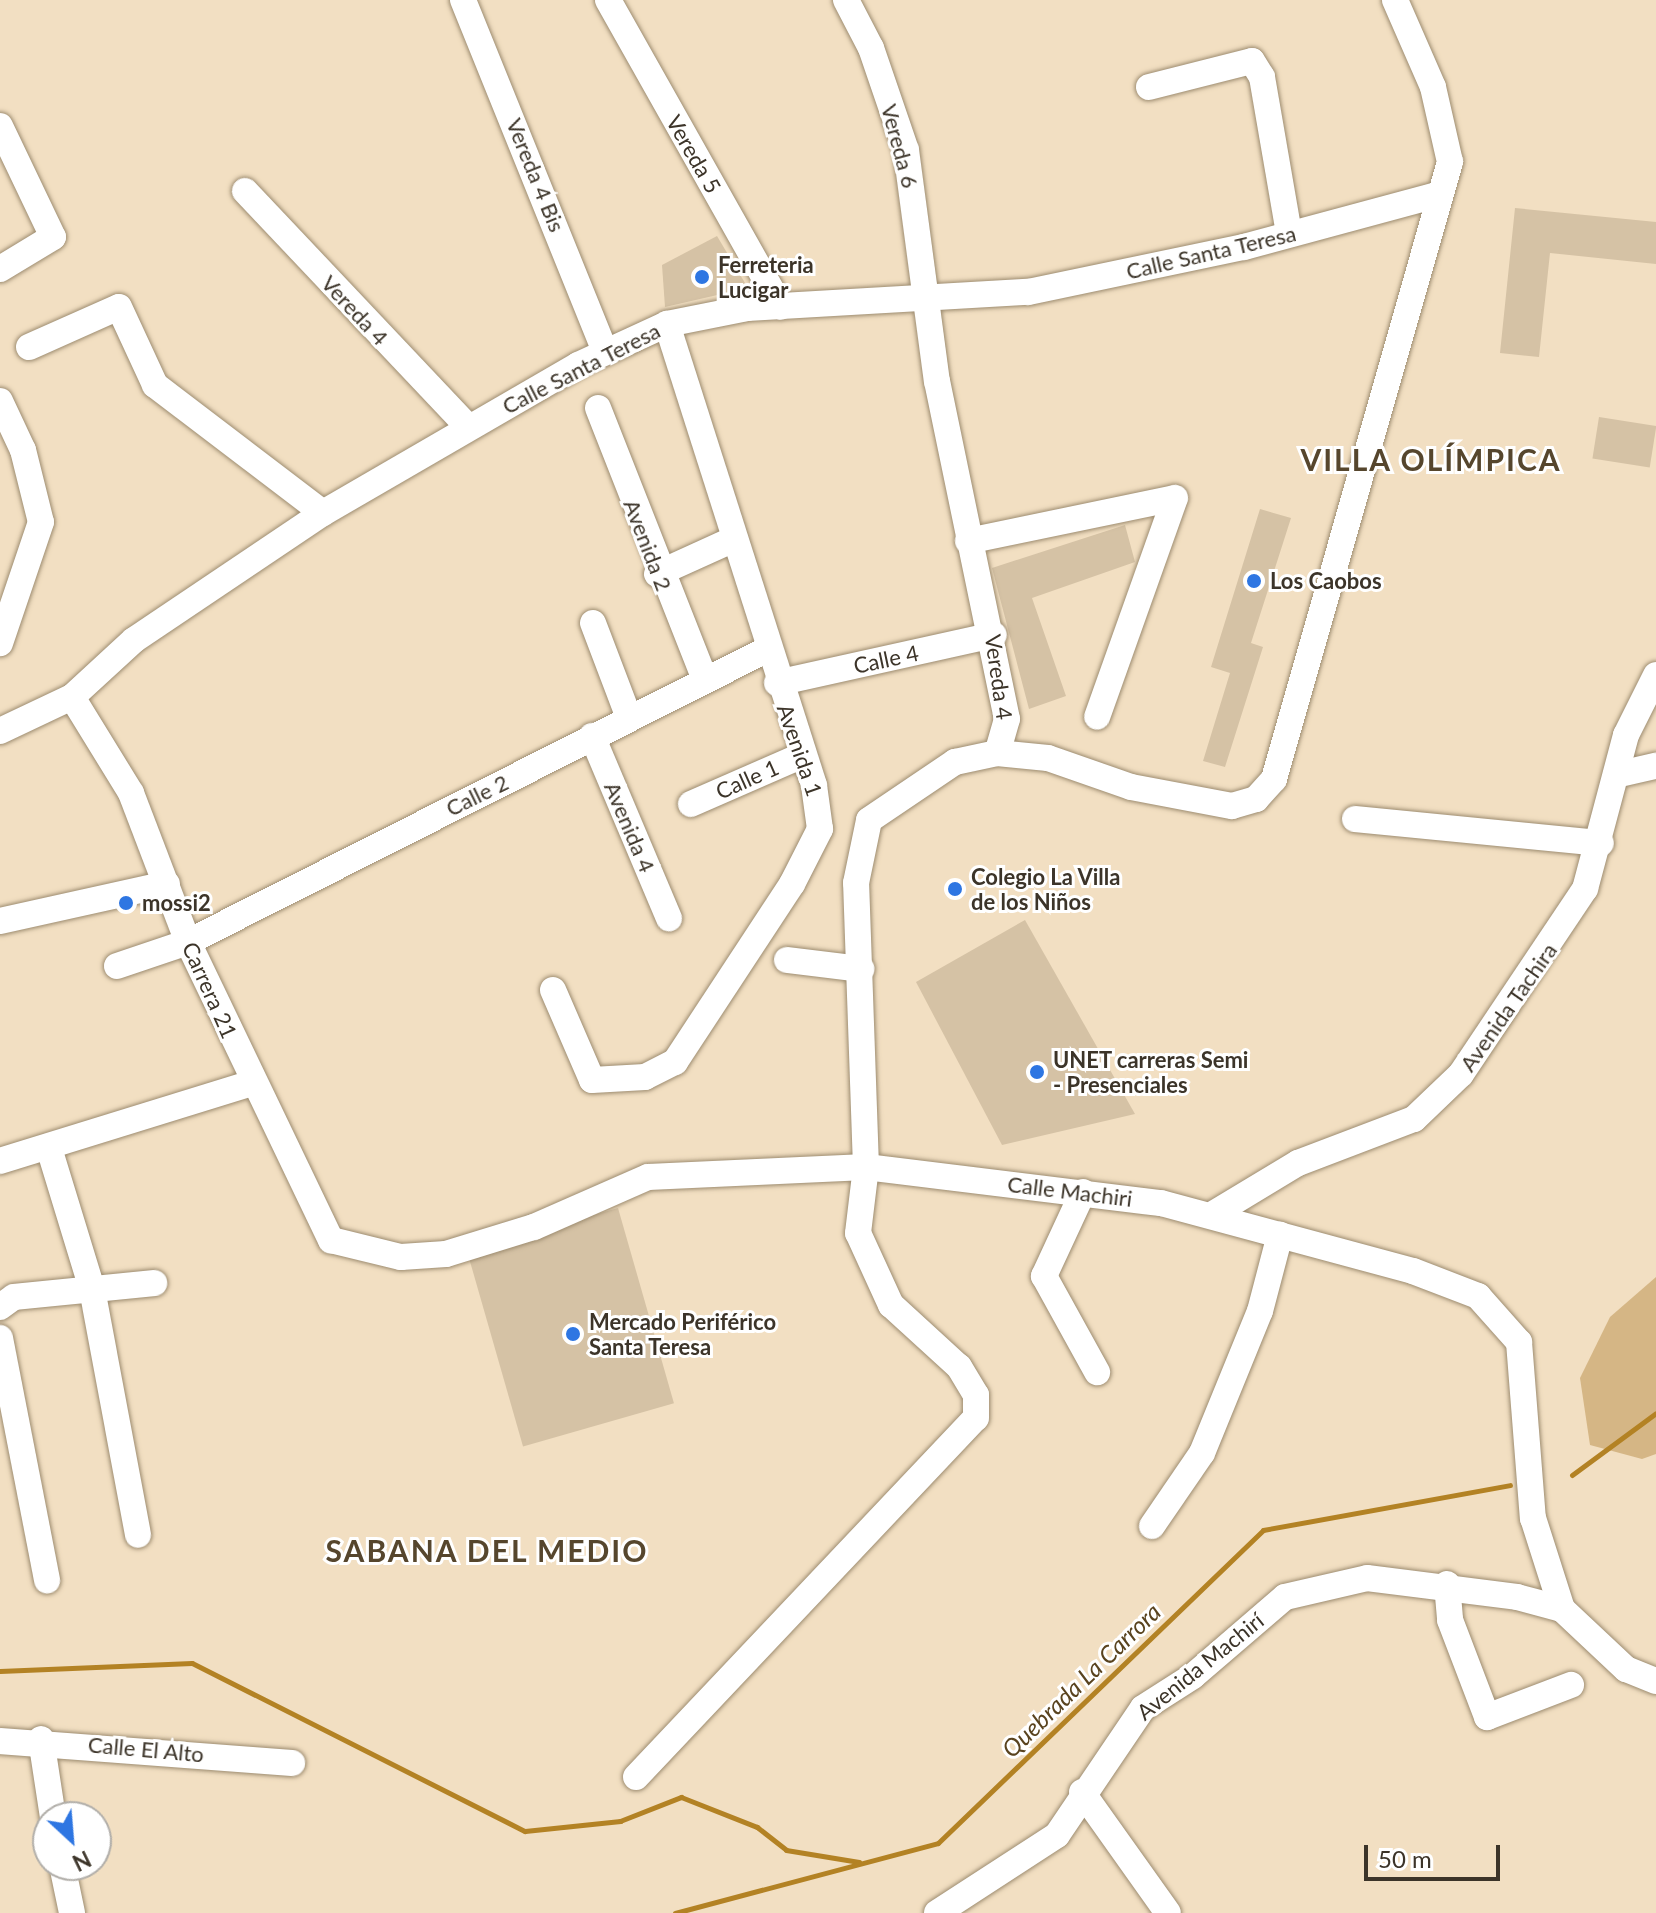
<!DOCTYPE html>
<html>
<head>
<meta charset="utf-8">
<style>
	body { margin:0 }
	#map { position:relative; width:1656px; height:1913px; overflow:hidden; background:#f2dfc2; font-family:Lato,sans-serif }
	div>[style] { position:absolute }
	.green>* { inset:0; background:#d5b685 }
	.stream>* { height:5px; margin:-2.5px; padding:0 2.5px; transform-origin:2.5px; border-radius:2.5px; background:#b38224 }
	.building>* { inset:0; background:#d5c2a5; transform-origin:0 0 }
	.roads { filter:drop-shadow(0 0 2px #9d8c70) drop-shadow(0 0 2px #9d8c70) }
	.minor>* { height:26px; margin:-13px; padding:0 13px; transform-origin:13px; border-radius:13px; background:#fff }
	.dots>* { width:22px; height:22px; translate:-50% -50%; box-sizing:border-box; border:4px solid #fff; border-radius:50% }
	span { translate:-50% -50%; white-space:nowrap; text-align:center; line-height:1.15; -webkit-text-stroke:6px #fff; paint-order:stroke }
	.street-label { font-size:22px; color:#3c3429 }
	.poi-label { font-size:22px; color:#3c3429; font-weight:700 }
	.left { translate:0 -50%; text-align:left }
	.water-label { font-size:24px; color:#59431e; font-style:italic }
	.district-label { font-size:30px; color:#56462d; font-weight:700; letter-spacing:2px }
	.north { position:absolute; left:32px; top:1801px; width:80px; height:80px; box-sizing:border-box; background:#fff; border:2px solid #b1aea9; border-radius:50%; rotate:154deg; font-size:22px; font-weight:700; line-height:32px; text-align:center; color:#3c3429 }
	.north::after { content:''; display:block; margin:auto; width:28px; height:36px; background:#2e76e2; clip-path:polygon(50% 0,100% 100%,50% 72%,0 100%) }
	.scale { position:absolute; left:1364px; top:1845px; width:136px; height:36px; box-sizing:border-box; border:4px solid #3c3429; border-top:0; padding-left:10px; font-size:24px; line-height:28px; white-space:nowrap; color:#3c3429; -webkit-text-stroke:6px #fff; paint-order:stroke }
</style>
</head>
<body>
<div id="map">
	<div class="green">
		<i style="clip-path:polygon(1656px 1277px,1656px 1454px,1642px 1459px,1590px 1445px,1580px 1378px,1610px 1317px)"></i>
	</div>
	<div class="stream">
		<i style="left:1572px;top:1475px;width:104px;rotate:-36.4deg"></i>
		<i style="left:0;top:1671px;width:192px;rotate:-2.4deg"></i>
		<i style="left:192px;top:1663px;width:373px;rotate:26.8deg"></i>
		<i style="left:525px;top:1831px;width:96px;rotate:-6deg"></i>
		<i style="left:620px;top:1821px;width:66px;rotate:-21.5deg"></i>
		<i style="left:681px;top:1797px;width:82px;rotate:21.5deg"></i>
		<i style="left:757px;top:1827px;width:37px;rotate:38deg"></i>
		<i style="left:786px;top:1850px;width:74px;rotate:9.3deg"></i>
		<i style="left:675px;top:1913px;width:272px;rotate:-14.9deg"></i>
		<i style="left:938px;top:1843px;width:451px;rotate:-43.9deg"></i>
		<i style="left:1263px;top:1530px;width:251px;rotate:-10.3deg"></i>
	</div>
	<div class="building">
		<i style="clip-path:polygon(1515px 208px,1656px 222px,1656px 264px,1550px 253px,1539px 357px,1500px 353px)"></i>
		<i style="clip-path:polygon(717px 236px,748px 288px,665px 307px,662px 265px)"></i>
		<i style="left:1599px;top:417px;width:58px;height:42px;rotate:9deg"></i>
		<i style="clip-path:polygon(1260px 509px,1291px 518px,1251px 643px,1263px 647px,1225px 767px,1203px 761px,1230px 673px,1211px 667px)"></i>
		<i style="clip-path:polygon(1125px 525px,1135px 562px,1032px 598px,1066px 696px,1029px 709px,992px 568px)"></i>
		<i style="clip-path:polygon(1025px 920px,1135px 1114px,1002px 1145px,916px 982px)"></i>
		<i style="left:618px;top:1208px;width:203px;height:157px;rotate:74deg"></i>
	</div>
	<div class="roads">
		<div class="minor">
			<i style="left:463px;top:0;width:379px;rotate:68deg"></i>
			<i style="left:608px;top:0;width:352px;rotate:60.6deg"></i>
			<i style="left:846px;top:0;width:54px;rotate:62.5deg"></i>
			<i style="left:871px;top:48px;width:108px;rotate:71.1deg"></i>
			<i style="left:906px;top:150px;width:233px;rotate:82.4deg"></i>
			<i style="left:937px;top:381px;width:345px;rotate:78.3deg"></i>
			<i style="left:1007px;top:719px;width:35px;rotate:106deg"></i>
			<i style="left:1149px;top:87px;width:106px;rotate:-14.2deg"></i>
			<i style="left:1252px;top:61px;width:19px;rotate:58deg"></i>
			<i style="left:1262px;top:77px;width:159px;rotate:80.2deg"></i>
			<i style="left:0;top:126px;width:123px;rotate:64.5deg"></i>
			<i style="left:53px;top:237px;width:62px;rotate:148.9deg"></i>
			<i style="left:245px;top:191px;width:325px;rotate:46.6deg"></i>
			<i style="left:29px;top:347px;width:98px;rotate:-24deg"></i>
			<i style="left:119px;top:307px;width:86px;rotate:65.2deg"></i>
			<i style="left:155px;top:385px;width:211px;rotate:37.3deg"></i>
			<i style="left:0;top:401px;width:54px;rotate:64.9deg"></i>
			<i style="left:23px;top:450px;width:74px;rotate:76deg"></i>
			<i style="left:41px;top:522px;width:128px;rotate:108.7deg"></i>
			<i style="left:598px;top:408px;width:292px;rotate:68.5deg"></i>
			<i style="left:968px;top:541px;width:211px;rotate:-11.7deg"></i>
			<i style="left:1175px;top:498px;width:232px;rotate:109.6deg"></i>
			<i style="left:657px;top:574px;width:85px;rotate:-24.4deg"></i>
			<i style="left:593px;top:623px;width:98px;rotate:69.2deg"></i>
			<i style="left:777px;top:683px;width:222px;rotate:-12.5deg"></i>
			<i style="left:72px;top:697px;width:113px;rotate:58.4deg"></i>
			<i style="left:131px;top:793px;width:160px;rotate:69.1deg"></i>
			<i style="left:188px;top:942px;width:331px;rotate:64.4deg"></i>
			<i style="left:331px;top:1240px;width:72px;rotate:13.7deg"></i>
			<i style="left:401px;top:1257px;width:45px;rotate:-3.8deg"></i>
			<i style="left:446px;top:1254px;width:92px;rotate:-17.1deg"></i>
			<i style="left:534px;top:1227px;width:124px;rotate:-23.7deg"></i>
			<i style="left:648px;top:1177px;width:218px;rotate:-2.6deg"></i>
			<i style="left:866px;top:1167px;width:297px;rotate:7deg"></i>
			<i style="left:1161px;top:1203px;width:261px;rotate:15.1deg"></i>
			<i style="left:1413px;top:1271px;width:70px;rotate:21deg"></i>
			<i style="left:1478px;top:1296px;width:62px;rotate:48.3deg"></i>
			<i style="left:1519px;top:1342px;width:177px;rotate:85.5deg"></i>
			<i style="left:1533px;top:1518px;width:96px;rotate:72.3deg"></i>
			<i style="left:0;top:731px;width:80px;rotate:-25.3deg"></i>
			<i style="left:72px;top:697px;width:84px;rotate:-42.6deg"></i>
			<i style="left:134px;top:640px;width:228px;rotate:-33.9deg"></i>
			<i style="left:323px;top:513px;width:295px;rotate:-30.1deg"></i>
			<i style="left:578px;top:365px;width:98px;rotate:-24.7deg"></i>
			<i style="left:667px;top:324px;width:82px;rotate:-11.3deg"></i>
			<i style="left:747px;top:308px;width:281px;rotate:-3.3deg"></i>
			<i style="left:1028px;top:292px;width:221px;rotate:-11.8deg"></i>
			<i style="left:1244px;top:247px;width:200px;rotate:-15.1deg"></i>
			<i style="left:592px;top:736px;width:198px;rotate:67.1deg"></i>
			<i style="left:1620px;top:774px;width:37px;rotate:-13deg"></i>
			<i style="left:691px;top:804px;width:122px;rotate:-23.6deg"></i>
			<i style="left:1355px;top:819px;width:247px;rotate:5.6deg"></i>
			<i style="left:0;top:921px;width:171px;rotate:-12.5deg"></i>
			<i style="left:787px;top:960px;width:75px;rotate:6.9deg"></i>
			<i style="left:117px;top:966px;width:75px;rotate:-18.7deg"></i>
			<i style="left:188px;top:942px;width:648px;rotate:-26.8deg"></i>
			<i style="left:553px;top:990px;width:98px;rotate:66.6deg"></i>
			<i style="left:592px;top:1080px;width:53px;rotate:-3.2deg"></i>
			<i style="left:645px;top:1077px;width:34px;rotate:-27deg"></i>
			<i style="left:675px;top:1062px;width:213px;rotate:-56.7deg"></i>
			<i style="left:792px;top:884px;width:62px;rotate:-63deg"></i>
			<i style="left:820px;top:829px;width:44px;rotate:-97.8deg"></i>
			<i style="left:814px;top:785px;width:484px;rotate:-107.7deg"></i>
			<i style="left:49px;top:1148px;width:147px;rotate:73deg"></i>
			<i style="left:92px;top:1289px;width:250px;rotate:79.4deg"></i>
			<i style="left:0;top:1161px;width:264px;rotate:-17.2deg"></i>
			<i style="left:1083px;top:1192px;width:93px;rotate:114.9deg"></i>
			<i style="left:1044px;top:1276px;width:110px;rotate:61.1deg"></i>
			<i style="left:1215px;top:1213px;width:97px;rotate:-31.1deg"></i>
			<i style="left:1298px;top:1163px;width:124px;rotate:-20.8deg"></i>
			<i style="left:1414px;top:1119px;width:65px;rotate:-43.8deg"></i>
			<i style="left:1461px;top:1074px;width:223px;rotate:-56.2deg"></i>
			<i style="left:1585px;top:889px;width:159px;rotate:-75.1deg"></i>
			<i style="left:1626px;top:735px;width:67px;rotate:-63.4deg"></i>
			<i style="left:0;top:1307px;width:17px;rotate:-36deg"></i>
			<i style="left:14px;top:1297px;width:141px;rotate:-5.7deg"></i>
			<i style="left:0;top:1338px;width:247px;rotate:79deg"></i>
			<i style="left:1152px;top:1526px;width:88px;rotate:-55.6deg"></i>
			<i style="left:1202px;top:1453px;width:153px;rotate:-67.8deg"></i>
			<i style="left:1260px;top:1311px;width:79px;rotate:-75.3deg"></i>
			<i style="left:1447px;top:1584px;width:36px;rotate:85deg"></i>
			<i style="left:1450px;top:1620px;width:104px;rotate:69.1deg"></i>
			<i style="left:1487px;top:1717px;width:90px;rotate:-20.9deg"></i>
			<i style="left:41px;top:1739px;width:79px;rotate:81.3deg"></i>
			<i style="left:0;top:1741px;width:293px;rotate:4.3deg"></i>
			<i style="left:636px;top:1777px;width:494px;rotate:-46.6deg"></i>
			<i style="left:976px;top:1418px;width:23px;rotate:-90deg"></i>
			<i style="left:976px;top:1395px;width:33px;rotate:-121deg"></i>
			<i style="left:959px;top:1367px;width:92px;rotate:-137.6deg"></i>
			<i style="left:891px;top:1305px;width:79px;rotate:-114.6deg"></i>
			<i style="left:858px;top:1233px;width:66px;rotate:-83.1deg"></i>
			<i style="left:866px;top:1167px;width:284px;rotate:-92deg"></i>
			<i style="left:856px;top:883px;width:64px;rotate:-78.3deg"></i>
			<i style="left:869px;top:820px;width:104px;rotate:-34deg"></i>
			<i style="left:955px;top:762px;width:43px;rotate:-12.1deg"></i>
			<i style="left:997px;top:753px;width:51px;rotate:5.6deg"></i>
			<i style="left:1048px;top:758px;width:88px;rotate:19.3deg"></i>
			<i style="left:1131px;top:787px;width:103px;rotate:10.7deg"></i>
			<i style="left:1232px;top:806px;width:25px;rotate:-16deg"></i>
			<i style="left:1256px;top:799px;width:27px;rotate:-48deg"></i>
			<i style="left:1274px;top:779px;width:642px;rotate:-74.08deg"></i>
			<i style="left:1450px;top:162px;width:77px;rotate:-102.8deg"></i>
			<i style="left:1433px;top:87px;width:95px;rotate:-113.6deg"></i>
			<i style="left:1082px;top:1792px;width:148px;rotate:54.6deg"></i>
			<i style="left:62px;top:1865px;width:49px;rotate:78.2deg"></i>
			<i style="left:937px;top:1913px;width:143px;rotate:-33deg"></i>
			<i style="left:1057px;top:1835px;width:153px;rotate:-55.9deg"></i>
			<i style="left:1143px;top:1708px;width:59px;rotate:-32.6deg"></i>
			<i style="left:1193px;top:1676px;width:121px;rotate:-40.7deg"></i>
			<i style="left:1285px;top:1597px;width:84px;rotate:-13deg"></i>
			<i style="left:1367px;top:1578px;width:151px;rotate:7.2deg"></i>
			<i style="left:1517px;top:1597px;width:47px;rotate:14.9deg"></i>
			<i style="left:1562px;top:1609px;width:88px;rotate:43.2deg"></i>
			<i style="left:1626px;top:1669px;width:32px;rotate:22deg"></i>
		</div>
	</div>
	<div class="dots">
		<i style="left:702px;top:277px;background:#2e76e2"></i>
		<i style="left:1254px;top:581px;background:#2e76e2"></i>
		<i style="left:955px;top:889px;background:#2e76e2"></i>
		<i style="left:126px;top:903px;background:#2e76e2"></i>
		<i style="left:1037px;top:1072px;background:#2e76e2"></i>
		<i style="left:573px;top:1334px;background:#2e76e2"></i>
	</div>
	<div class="street-label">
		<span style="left:900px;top:146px;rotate:75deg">Vereda 6</span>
		<span style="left:694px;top:154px;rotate:60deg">Vereda 5</span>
		<span style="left:536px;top:175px;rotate:68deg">Vereda 4 Bis</span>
		<span style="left:1211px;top:252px;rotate:-13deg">Calle Santa Teresa</span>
		<span style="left:355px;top:310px;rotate:47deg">Vereda 4</span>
		<span style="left:581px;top:368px;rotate:-27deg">Calle Santa Teresa</span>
		<span style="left:648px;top:545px;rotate:69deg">Avenida 2</span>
		<span style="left:886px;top:659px;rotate:-12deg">Calle 4</span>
		<span style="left:999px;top:677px;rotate:82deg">Vereda 4</span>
		<span style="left:800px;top:750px;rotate:71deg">Avenida 1</span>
		<span style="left:747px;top:779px;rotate:-24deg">Calle 1</span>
		<span style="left:477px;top:795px;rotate:-26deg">Calle 2</span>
		<span style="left:630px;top:827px;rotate:67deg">Avenida 4</span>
		<span style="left:210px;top:990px;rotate:66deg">Carrera 21</span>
		<span style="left:1508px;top:1007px;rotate:-55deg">Avenida Tachira</span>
		<span style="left:1070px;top:1191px;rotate:7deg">Calle Machiri</span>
		<span style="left:1200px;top:1666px;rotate:-39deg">Avenida Machirí</span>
		<span style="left:146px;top:1749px;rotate:5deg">Calle El Alto</span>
	</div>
	<div class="poi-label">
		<span class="left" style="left:718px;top:277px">Ferreteria<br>Lucigar</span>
		<span class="left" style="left:1270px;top:581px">Los Caobos</span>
		<span class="left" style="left:971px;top:889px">Colegio La Villa<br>de los Niños</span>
		<span class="left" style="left:142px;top:903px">mossi2</span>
		<span class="left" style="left:1053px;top:1072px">UNET carreras Semi<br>- Presenciales</span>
		<span class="left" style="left:589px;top:1334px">Mercado Periférico<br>Santa Teresa</span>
	</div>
	<div class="water-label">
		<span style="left:1081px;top:1680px;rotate:-44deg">Quebrada La Carrora</span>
	</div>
	<div class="district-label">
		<span style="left:1431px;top:459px">VILLA OLÍMPICA</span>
		<span style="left:487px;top:1550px">SABANA DEL MEDIO</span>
	</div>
	<div class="north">N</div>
	<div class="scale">50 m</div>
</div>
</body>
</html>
